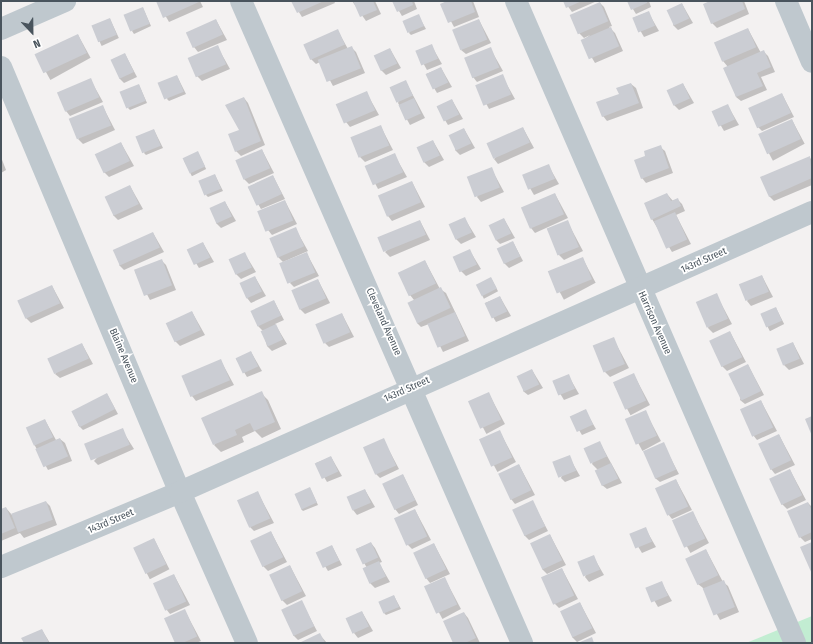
<!DOCTYPE html>
<html>
<head>
<meta charset="utf-8">
<style>
	body { margin:0 }
	#map { position:relative; width:813px; height:644px; overflow:hidden; background:#f3f1f1; font-family:"Fira Sans Condensed",sans-serif }
	div>[style] { position:absolute }
	.green>* { inset:0; background:#c2edd2 }
	.shadow>* { inset:0; background:#0003; transform-origin:0 0 }
	.building>* { inset:0; background:#cbcdd3; transform-origin:0 0 }
	.minor>* { height:22px; margin:-11px; padding:0 11px; transform-origin:11px; border-radius:11px; background:#bfc8ce }
	span { translate:-50% -50%; white-space:nowrap; text-align:center; line-height:1.15; -webkit-text-stroke:3.5px #fff; paint-order:stroke }
	.street-label { font-size:10px; color:#49545d }
	.frame { position:absolute; inset:0; border:2px solid #49545d; pointer-events:none }
	.north { position:absolute; left:12px; top:12px; width:40px; height:40px; -webkit-text-stroke:3px #fff; paint-order:stroke; rotate:158deg; font-size:11px; font-weight:700; line-height:16px; text-align:center; color:#49545d }
	.north::after { content:''; display:block; margin:auto; width:14px; height:18px; background:#49545d; clip-path:polygon(50% 0,100% 100%,50% 72%,0 100%) }
</style>
</head>
<body>
<div id="map">
	<div class="green">
		<i style="clip-path:polygon(812px 616px,812px 643px,746px 643px)"></i>
	</div>
	<div class="shadow">
		<i style="clip-path:polygon(157px 1px,200px 1px,203px 7px,169px 22px)"></i>
		<i style="clip-path:polygon(292px 1px,334px 1px,335px 3px,302px 17px)"></i>
		<i style="clip-path:polygon(352px 1px,375px 1px,381px 14px,366px 21px)"></i>
		<i style="clip-path:polygon(393px 1px,414px 1px,417px 9px,402px 16px)"></i>
		<i style="clip-path:polygon(449px 1px,473px 1px,479px 17px,454px 27px,442px 4px)"></i>
		<i style="clip-path:polygon(564px 1px,597px 1px,572px 12px)"></i>
		<i style="clip-path:polygon(628px 1px,649px 1px,651px 7px,636px 14px)"></i>
		<i style="clip-path:polygon(713px 1px,744px 1px,749px 14px,717px 28px,712px 23px)"></i>
		<i style="clip-path:polygon(600px 3px,604px 7px,612px 26px,609px 27px,615px 33px,623px 51px,595px 63px,582px 41px,590px 35px,584px 38px,579px 33px)"></i>
		<i style="clip-path:polygon(682px 4px,693px 23px,678px 30px,673px 25px)"></i>
		<i style="clip-path:polygon(143px 8px,151px 26px,134px 34px,132px 31px)"></i>
		<i style="clip-path:polygon(648px 12px,659px 31px,644px 37px,633px 18px)"></i>
		<i style="clip-path:polygon(418px 15px,426px 29px,411px 35px,409px 33px)"></i>
		<i style="left:110px;top:19px;width:21px;height:19px;rotate:65deg"></i>
		<i style="clip-path:polygon(216px 20px,227px 40px,198px 52px,194px 47px)"></i>
		<i style="clip-path:polygon(479px 20px,491px 43px,466px 54px,461px 50px)"></i>
		<i style="clip-path:polygon(748px 29px,761px 53px,764px 52px,768px 56px,775px 72px,761px 77px,767px 90px,741px 101px,736px 97px,728px 67px,723px 61px,715px 43px)"></i>
		<i style="clip-path:polygon(338px 31px,348px 49px,351px 47px,356px 52px,365px 73px,333px 86px,320px 62px,316px 64px,311px 59px)"></i>
		<i style="left:78px;top:35px;width:26px;height:46px;rotate:61deg"></i>
		<i style="clip-path:polygon(431px 45px,442px 64px,427px 70px,417px 52px)"></i>
		<i style="clip-path:polygon(217px 46px,230px 69px,202px 81px,197px 76px)"></i>
		<i style="clip-path:polygon(490px 48px,503px 71px,477px 82px,473px 77px)"></i>
		<i style="clip-path:polygon(390px 49px,401px 68px,386px 75px,381px 70px)"></i>
		<i style="clip-path:polygon(125px 54px,137px 77px,124px 83px,119px 78px)"></i>
		<i style="clip-path:polygon(441px 68px,452px 87px,437px 93px,426px 74px)"></i>
		<i style="clip-path:polygon(177px 76px,186px 94px,169px 101px,167px 99px)"></i>
		<i style="clip-path:polygon(502px 76px,515px 99px,489px 109px,477px 86px)"></i>
		<i style="clip-path:polygon(90px 79px,103px 102px,70px 116px,66px 111px)"></i>
		<i style="clip-path:polygon(406px 82px,425px 118px,410px 125px,398px 103px)"></i>
		<i style="clip-path:polygon(631px 84px,636px 88px,643px 108px,607px 121px,603px 116px)"></i>
		<i style="clip-path:polygon(683px 84px,694px 103px,679px 110px,674px 105px)"></i>
		<i style="clip-path:polygon(139px 85px,147px 103px,130px 110px,128px 108px)"></i>
		<i style="clip-path:polygon(366px 92px,379px 115px,350px 127px,346px 122px)"></i>
		<i style="clip-path:polygon(782px 94px,794px 117px,762px 131px,757px 126px)"></i>
		<i style="clip-path:polygon(244px 98px,248px 103px,265px 145px,241px 156px,236px 151px)"></i>
		<i style="clip-path:polygon(452px 100px,463px 119px,448px 125px,437px 107px)"></i>
		<i style="clip-path:polygon(728px 106px,739px 125px,724px 131px,713px 112px)"></i>
		<i style="clip-path:polygon(103px 107px,115px 130px,83px 144px,78px 139px)"></i>
		<i style="left:792px;top:120px;width:27px;height:36px;rotate:62deg"></i>
		<i style="clip-path:polygon(381px 127px,393px 150px,365px 162px,360px 157px)"></i>
		<i style="clip-path:polygon(523px 128px,534px 148px,498px 164px,494px 159px)"></i>
		<i style="clip-path:polygon(464px 129px,475px 148px,460px 155px,455px 150px)"></i>
		<i style="clip-path:polygon(154px 130px,163px 148px,146px 155px,144px 153px)"></i>
		<i style="clip-path:polygon(433px 141px,444px 160px,429px 167px,424px 162px)"></i>
		<i style="clip-path:polygon(121px 143px,134px 166px,109px 177px,104px 172px)"></i>
		<i style="clip-path:polygon(660px 147px,665px 151px,673px 173px,646px 183px,642px 178px,647px 156px)"></i>
		<i style="clip-path:polygon(262px 150px,274px 173px,249px 184px,244px 179px)"></i>
		<i style="left:198px;top:153px;width:18px;height:16px;rotate:63deg"></i>
		<i style="clip-path:polygon(394px 154px,407px 177px,378px 189px,366px 166px)"></i>
		<i style="clip-path:polygon(1px 157px,6px 170px,1px 173px)"></i>
		<i style="clip-path:polygon(809px 157px,812px 160px,812px 185px,774px 201px,769px 196px)"></i>
		<i style="clip-path:polygon(548px 165px,559px 184px,534px 195px,523px 176px)"></i>
		<i style="clip-path:polygon(491px 168px,504px 192px,481px 202px,477px 197px)"></i>
		<i style="clip-path:polygon(215px 175px,223px 191px,208px 197px,206px 195px)"></i>
		<i style="clip-path:polygon(273px 176px,285px 199px,261px 209px,248px 187px)"></i>
		<i style="clip-path:polygon(412px 182px,425px 207px,392px 221px,388px 216px)"></i>
		<i style="clip-path:polygon(130px 186px,143px 209px,118px 220px,113px 215px)"></i>
		<i style="clip-path:polygon(555px 194px,568px 218px,535px 233px,531px 228px)"></i>
		<i style="clip-path:polygon(667px 194px,673px 201px,677px 199px,682px 204px,685px 211px,676px 215px,691px 244px,672px 252px,652px 219px)"></i>
		<i style="clip-path:polygon(285px 201px,297px 224px,272px 235px,268px 230px)"></i>
		<i style="clip-path:polygon(225px 202px,236px 221px,221px 228px,216px 223px)"></i>
		<i style="clip-path:polygon(465px 219px,476px 237px,461px 244px,456px 239px)"></i>
		<i style="clip-path:polygon(504px 219px,515px 238px,500px 244px,496px 240px)"></i>
		<i style="clip-path:polygon(420px 221px,430px 240px,390px 257px,385px 252px)"></i>
		<i style="clip-path:polygon(567px 221px,583px 251px,564px 260px,559px 255px)"></i>
		<i style="clip-path:polygon(295px 228px,308px 251px,283px 262px,278px 257px)"></i>
		<i style="clip-path:polygon(153px 233px,164px 252px,124px 270px,119px 265px)"></i>
		<i style="clip-path:polygon(513px 242px,523px 261px,509px 268px,504px 263px)"></i>
		<i style="clip-path:polygon(203px 243px,214px 262px,199px 268px,188px 250px)"></i>
		<i style="clip-path:polygon(470px 251px,481px 269px,466px 276px,461px 271px)"></i>
		<i style="clip-path:polygon(245px 254px,256px 272px,241px 279px,236px 274px)"></i>
		<i style="clip-path:polygon(307px 254px,319px 276px,294px 287px,290px 283px)"></i>
		<i style="left:583px;top:259px;width:27px;height:36px;rotate:62deg"></i>
		<i style="clip-path:polygon(162px 261px,166px 265px,176px 290px,150px 300px,135px 272px)"></i>
		<i style="clip-path:polygon(425px 261px,440px 289px,446px 293px,469px 341px,443px 352px,429px 324px,421px 327px,417px 323px,414px 300px,410px 295px)"></i>
		<i style="clip-path:polygon(762px 276px,773px 297px,751px 306px,747px 301px)"></i>
		<i style="clip-path:polygon(255px 277px,266px 296px,251px 303px,247px 298px)"></i>
		<i style="left:491px;top:278px;width:15px;height:16px;rotate:62deg"></i>
		<i style="clip-path:polygon(318px 280px,330px 303px,305px 314px,300px 309px)"></i>
		<i style="clip-path:polygon(52px 286px,64px 308px,31px 323px,26px 318px)"></i>
		<i style="clip-path:polygon(716px 294px,732px 324px,713px 333px,708px 328px)"></i>
		<i style="clip-path:polygon(500px 297px,511px 316px,496px 322px,485px 303px)"></i>
		<i style="clip-path:polygon(274px 301px,284px 320px,275px 324px,287px 344px,272px 351px,267px 346px,263px 331px,257px 325px)"></i>
		<i style="left:776px;top:308px;width:18px;height:16px;rotate:63deg"></i>
		<i style="clip-path:polygon(192px 312px,205px 335px,180px 346px,175px 341px)"></i>
		<i style="clip-path:polygon(342px 314px,354px 337px,329px 347px,325px 343px)"></i>
		<i style="clip-path:polygon(730px 332px,746px 362px,727px 371px,722px 366px)"></i>
		<i style="clip-path:polygon(613px 338px,629px 368px,610px 377px,605px 372px)"></i>
		<i style="clip-path:polygon(793px 343px,804px 364px,789px 370px,784px 365px)"></i>
		<i style="clip-path:polygon(82px 344px,93px 364px,60px 378px,55px 374px)"></i>
		<i style="clip-path:polygon(251px 352px,262px 371px,247px 377px,236px 359px)"></i>
		<i style="clip-path:polygon(221px 361px,234px 385px,196px 401px,192px 396px)"></i>
		<i style="clip-path:polygon(748px 365px,764px 395px,745px 404px,740px 400px)"></i>
		<i style="clip-path:polygon(532px 370px,543px 388px,528px 395px,523px 391px)"></i>
		<i style="clip-path:polygon(568px 375px,579px 394px,564px 400px,553px 382px)"></i>
		<i style="left:634px;top:375px;width:34px;height:22px;rotate:62deg"></i>
		<i style="clip-path:polygon(261px 393px,268px 400px,281px 429px,262px 438px,255px 431px,242px 437px,244px 442px,221px 452px,214px 445px)"></i>
		<i style="clip-path:polygon(107px 394px,118px 414px,83px 430px,78px 425px)"></i>
		<i style="left:489px;top:394px;width:34px;height:21px;rotate:62deg"></i>
		<i style="clip-path:polygon(761px 401px,777px 431px,757px 440px,753px 435px)"></i>
		<i style="clip-path:polygon(585px 410px,596px 429px,582px 435px,571px 417px)"></i>
		<i style="left:645px;top:411px;width:34px;height:21px;rotate:62deg"></i>
		<i style="clip-path:polygon(45px 420px,56px 440px,60px 439px,65px 443px,72px 461px,48px 470px,34px 444px)"></i>
		<i style="clip-path:polygon(122px 430px,134px 449px,98px 465px,94px 461px)"></i>
		<i style="left:500px;top:432px;width:34px;height:21px;rotate:62deg"></i>
		<i style="clip-path:polygon(779px 435px,795px 465px,775px 474px,771px 469px)"></i>
		<i style="clip-path:polygon(383px 439px,399px 469px,380px 478px,375px 473px)"></i>
		<i style="clip-path:polygon(600px 443px,622px 483px,607px 489px,602px 485px,598px 470px,592px 464px)"></i>
		<i style="clip-path:polygon(663px 444px,679px 474px,660px 482px,655px 478px)"></i>
		<i style="clip-path:polygon(331px 457px,342px 476px,327px 482px,316px 463px)"></i>
		<i style="clip-path:polygon(569px 457px,580px 476px,565px 482px,561px 478px)"></i>
		<i style="clip-path:polygon(519px 465px,535px 495px,515px 504px,511px 499px)"></i>
		<i style="clip-path:polygon(790px 470px,806px 500px,787px 509px,782px 504px)"></i>
		<i style="clip-path:polygon(403px 475px,418px 505px,399px 514px,395px 509px)"></i>
		<i style="clip-path:polygon(676px 480px,692px 510px,672px 519px,668px 514px)"></i>
		<i style="clip-path:polygon(310px 488px,318px 505px,303px 511px,301px 509px)"></i>
		<i style="clip-path:polygon(365px 490px,375px 507px,357px 515px,353px 510px)"></i>
		<i style="clip-path:polygon(258px 493px,274px 523px,254px 531px,250px 527px)"></i>
		<i style="clip-path:polygon(532px 501px,548px 531px,529px 540px,524px 535px)"></i>
		<i style="clip-path:polygon(46px 502px,50px 506px,57px 525px,24px 538px,20px 533px,1px 541px,1px 510px,6px 508px,12px 515px)"></i>
		<i style="clip-path:polygon(808px 503px,812px 507px,812px 539px,805px 542px,800px 537px)"></i>
		<i style="clip-path:polygon(415px 510px,431px 540px,412px 549px,407px 544px)"></i>
		<i style="left:693px;top:513px;width:34px;height:21px;rotate:62deg"></i>
		<i style="clip-path:polygon(645px 528px,656px 547px,642px 553px,631px 535px)"></i>
		<i style="clip-path:polygon(271px 532px,287px 562px,268px 571px,263px 566px)"></i>
		<i style="clip-path:polygon(550px 535px,566px 565px,547px 574px,542px 569px)"></i>
		<i style="left:154px;top:539px;width:34px;height:22px;rotate:63deg"></i>
		<i style="clip-path:polygon(371px 543px,375px 548px,382px 562px,379px 563px,390px 582px,375px 588px,370px 583px,367px 568px,356px 549px)"></i>
		<i style="clip-path:polygon(434px 544px,450px 574px,430px 583px,426px 578px)"></i>
		<i style="clip-path:polygon(332px 546px,342px 565px,328px 571px,317px 553px)"></i>
		<i style="clip-path:polygon(706px 550px,723px 582px,728px 586px,739px 612px,720px 620px,703px 588px,698px 584px)"></i>
		<i style="clip-path:polygon(593px 556px,604px 575px,589px 582px,585px 577px)"></i>
		<i style="clip-path:polygon(290px 566px,306px 596px,287px 605px,282px 600px)"></i>
		<i style="clip-path:polygon(562px 569px,578px 599px,559px 608px,554px 603px)"></i>
		<i style="clip-path:polygon(174px 575px,190px 605px,170px 614px,166px 609px)"></i>
		<i style="left:445px;top:579px;width:34px;height:21px;rotate:62deg"></i>
		<i style="clip-path:polygon(661px 582px,672px 601px,658px 607px,647px 588px)"></i>
		<i style="clip-path:polygon(394px 596px,401px 609px,386px 615px,384px 613px)"></i>
		<i style="clip-path:polygon(301px 601px,317px 631px,298px 640px,293px 635px)"></i>
		<i style="clip-path:polygon(580px 603px,596px 633px,577px 642px,572px 637px)"></i>
		<i style="clip-path:polygon(185px 611px,201px 641px,196px 643px,177px 643px,166px 619px)"></i>
		<i style="clip-path:polygon(362px 612px,373px 631px,358px 638px,354px 633px)"></i>
		<i style="clip-path:polygon(464px 613px,468px 618px,480px 643px,454px 643px)"></i>
		<i style="clip-path:polygon(42px 630px,50px 643px,25px 643px)"></i>
		<i style="clip-path:polygon(320px 635px,327px 643px,302px 643px)"></i>
	</div>
	<div class="building">
		<i style="clip-path:polygon(156px 1px,198px 1px,199px 2px,163px 18px)"></i>
		<i style="clip-path:polygon(291px 1px,324px 1px,297px 13px)"></i>
		<i style="clip-path:polygon(353px 1px,373px 1px,377px 10px,360px 17px)"></i>
		<i style="clip-path:polygon(392px 1px,412px 1px,413px 5px,397px 12px)"></i>
		<i style="clip-path:polygon(447px 1px,471px 1px,475px 12px,448px 23px,440px 4px)"></i>
		<i style="clip-path:polygon(563px 1px,582px 1px,566px 8px)"></i>
		<i style="clip-path:polygon(627px 1px,647px 1px,647px 3px,631px 10px)"></i>
		<i style="clip-path:polygon(710px 1px,742px 1px,745px 9px,711px 24px,703px 4px)"></i>
		<i style="left:600px;top:2px;width:21px;height:33px;rotate:67deg"></i>
		<i style="left:682px;top:3px;width:17px;height:17px;rotate:65deg"></i>
		<i style="left:143px;top:7px;width:18px;height:21px;rotate:68deg"></i>
		<i style="left:649px;top:11px;width:16px;height:18px;rotate:68deg"></i>
		<i style="left:419px;top:14px;width:13px;height:18px;rotate:67deg"></i>
		<i style="left:110px;top:18px;width:18px;height:20px;rotate:68deg"></i>
		<i style="left:216px;top:19px;width:17px;height:33px;rotate:66deg"></i>
		<i style="left:479px;top:19px;width:22px;height:29px;rotate:68deg"></i>
		<i style="left:611px;top:27px;width:21px;height:33px;rotate:67deg"></i>
		<i style="left:748px;top:28px;width:21px;height:37px;rotate:67deg"></i>
		<i style="left:338px;top:29px;width:17px;height:38px;rotate:66deg"></i>
		<i style="left:78px;top:34px;width:21px;height:48px;rotate:65deg"></i>
		<i style="left:432px;top:44px;width:16px;height:18px;rotate:68deg"></i>
		<i style="left:218px;top:45px;width:21px;height:33px;rotate:67deg"></i>
		<i style="left:352px;top:46px;width:24px;height:37px;rotate:68deg"></i>
		<i style="left:491px;top:47px;width:22px;height:29px;rotate:68deg"></i>
		<i style="left:390px;top:48px;width:17px;height:18px;rotate:65deg"></i>
		<i style="clip-path:polygon(764px 50px,771px 67px,757px 73px,763px 86px,736px 97px,723px 68px)"></i>
		<i style="left:125px;top:53px;width:21px;height:16px;rotate:65deg"></i>
		<i style="left:441px;top:67px;width:17px;height:17px;rotate:65deg"></i>
		<i style="left:503px;top:74px;width:22px;height:30px;rotate:68deg"></i>
		<i style="left:177px;top:75px;width:18px;height:21px;rotate:68deg"></i>
		<i style="left:91px;top:78px;width:21px;height:37px;rotate:67deg"></i>
		<i style="left:406px;top:80px;width:17px;height:18px;rotate:66deg"></i>
		<i style="clip-path:polygon(631px 83px,639px 103px,602px 117px,596px 102px,619px 94px,616px 88px)"></i>
		<i style="left:683px;top:83px;width:17px;height:18px;rotate:66deg"></i>
		<i style="left:139px;top:84px;width:18px;height:21px;rotate:68deg"></i>
		<i style="left:367px;top:91px;width:21px;height:34px;rotate:67deg"></i>
		<i style="left:782px;top:93px;width:22px;height:37px;rotate:66deg"></i>
		<i style="clip-path:polygon(244px 97px,261px 141px,235px 152px,228px 134px,239px 130px,225px 105px)"></i>
		<i style="left:414px;top:98px;width:17px;height:17px;rotate:66deg"></i>
		<i style="left:452px;top:99px;width:17px;height:17px;rotate:65deg"></i>
		<i style="left:728px;top:104px;width:17px;height:18px;rotate:66deg"></i>
		<i style="left:103px;top:105px;width:22px;height:37px;rotate:68deg"></i>
		<i style="left:792px;top:119px;width:22px;height:37px;rotate:66deg"></i>
		<i style="left:381px;top:125px;width:22px;height:33px;rotate:68deg"></i>
		<i style="left:523px;top:127px;width:17px;height:40px;rotate:66deg"></i>
		<i style="left:464px;top:128px;width:17px;height:17px;rotate:65deg"></i>
		<i style="left:154px;top:129px;width:18px;height:20px;rotate:68deg"></i>
		<i style="left:433px;top:140px;width:17px;height:18px;rotate:66deg"></i>
		<i style="left:121px;top:142px;width:21px;height:29px;rotate:65deg"></i>
		<i style="clip-path:polygon(661px 145px,669px 168px,641px 179px,634px 160px,645px 156px,644px 151px)"></i>
		<i style="left:262px;top:149px;width:21px;height:29px;rotate:67deg"></i>
		<i style="left:198px;top:151px;width:17px;height:17px;rotate:65deg"></i>
		<i style="left:395px;top:153px;width:21px;height:33px;rotate:67deg"></i>
		<i style="clip-path:polygon(810px 156px,812px 178px,769px 197px,760px 177px)"></i>
		<i style="left:549px;top:164px;width:16px;height:29px;rotate:68deg"></i>
		<i style="left:492px;top:167px;width:22px;height:27px;rotate:69deg"></i>
		<i style="left:215px;top:174px;width:16px;height:18px;rotate:68deg"></i>
		<i style="left:273px;top:175px;width:21px;height:28px;rotate:65deg"></i>
		<i style="left:412px;top:181px;width:23px;height:37px;rotate:67deg"></i>
		<i style="left:130px;top:185px;width:21px;height:28px;rotate:65deg"></i>
		<i style="left:555px;top:193px;width:23px;height:37px;rotate:67deg"></i>
		<i style="clip-path:polygon(667px 193px,671px 201px,678px 198px,681px 206px,651px 220px,644px 203px)"></i>
		<i style="left:285px;top:200px;width:22px;height:30px;rotate:68deg"></i>
		<i style="left:225px;top:201px;width:17px;height:17px;rotate:66deg"></i>
		<i style="left:675px;top:212px;width:30px;height:23px;rotate:66deg"></i>
		<i style="left:465px;top:217px;width:17px;height:18px;rotate:66deg"></i>
		<i style="left:504px;top:218px;width:17px;height:17px;rotate:65deg"></i>
		<i style="left:420px;top:220px;width:16px;height:46px;rotate:68deg"></i>
		<i style="left:568px;top:220px;width:29px;height:23px;rotate:68deg"></i>
		<i style="left:296px;top:227px;width:21px;height:29px;rotate:67deg"></i>
		<i style="left:153px;top:232px;width:17px;height:44px;rotate:66deg"></i>
		<i style="left:513px;top:241px;width:17px;height:18px;rotate:65deg"></i>
		<i style="left:203px;top:242px;width:17px;height:18px;rotate:65deg"></i>
		<i style="left:470px;top:249px;width:17px;height:19px;rotate:66deg"></i>
		<i style="left:245px;top:252px;width:17px;height:18px;rotate:66deg"></i>
		<i style="left:307px;top:252px;width:22px;height:30px;rotate:68deg"></i>
		<i style="left:583px;top:257px;width:24px;height:38px;rotate:68deg"></i>
		<i style="left:162px;top:259px;width:28px;height:30px;rotate:69deg"></i>
		<i style="left:425px;top:260px;width:26px;height:30px;rotate:65deg"></i>
		<i style="left:762px;top:275px;width:18px;height:25px;rotate:68deg"></i>
		<i style="left:255px;top:276px;width:17px;height:17px;rotate:66deg"></i>
		<i style="left:491px;top:277px;width:13px;height:17px;rotate:63deg"></i>
		<i style="left:318px;top:279px;width:21px;height:29px;rotate:67deg"></i>
		<i style="left:52px;top:285px;width:20px;height:38px;rotate:66deg"></i>
		<i style="left:441px;top:287px;width:23px;height:37px;rotate:65deg"></i>
		<i style="left:717px;top:293px;width:28px;height:23px;rotate:67deg"></i>
		<i style="left:500px;top:296px;width:17px;height:17px;rotate:65deg"></i>
		<i style="left:274px;top:300px;width:17px;height:26px;rotate:65deg"></i>
		<i style="left:776px;top:307px;width:15px;height:17px;rotate:67deg"></i>
		<i style="left:192px;top:311px;width:21px;height:29px;rotate:65deg"></i>
		<i style="left:455px;top:312px;width:26px;height:30px;rotate:67deg"></i>
		<i style="left:342px;top:313px;width:21px;height:29px;rotate:67deg"></i>
		<i style="left:276px;top:324px;width:17px;height:17px;rotate:65deg"></i>
		<i style="left:730px;top:331px;width:29px;height:23px;rotate:65deg"></i>
		<i style="left:614px;top:337px;width:29px;height:23px;rotate:68deg"></i>
		<i style="left:793px;top:342px;width:18px;height:18px;rotate:68deg"></i>
		<i style="left:82px;top:343px;width:17px;height:38px;rotate:66deg"></i>
		<i style="left:251px;top:351px;width:17px;height:17px;rotate:65deg"></i>
		<i style="left:221px;top:359px;width:23px;height:43px;rotate:67deg"></i>
		<i style="left:748px;top:364px;width:30px;height:22px;rotate:64deg"></i>
		<i style="left:532px;top:369px;width:17px;height:17px;rotate:65deg"></i>
		<i style="left:634px;top:373px;width:30px;height:23px;rotate:66deg"></i>
		<i style="left:569px;top:374px;width:16px;height:18px;rotate:68deg"></i>
		<i style="clip-path:polygon(262px 391px,275px 422px,254px 431px,250px 423px,235px 430px,237px 435px,213px 445px,201px 418px)"></i>
		<i style="left:489px;top:392px;width:30px;height:23px;rotate:66deg"></i>
		<i style="left:107px;top:393px;width:18px;height:40px;rotate:63deg"></i>
		<i style="left:761px;top:400px;width:30px;height:23px;rotate:66deg"></i>
		<i style="left:586px;top:409px;width:17px;height:18px;rotate:65deg"></i>
		<i style="left:646px;top:410px;width:28px;height:23px;rotate:67deg"></i>
		<i style="clip-path:polygon(812px 416px,812px 436px,805px 419px)"></i>
		<i style="left:45px;top:419px;width:20px;height:21px;rotate:66deg"></i>
		<i style="left:123px;top:428px;width:18px;height:42px;rotate:68deg"></i>
		<i style="left:500px;top:430px;width:30px;height:23px;rotate:66deg"></i>
		<i style="left:779px;top:434px;width:29px;height:23px;rotate:65deg"></i>
		<i style="left:60px;top:438px;width:20px;height:27px;rotate:66deg"></i>
		<i style="left:384px;top:438px;width:30px;height:23px;rotate:66deg"></i>
		<i style="left:600px;top:441px;width:17px;height:18px;rotate:66deg"></i>
		<i style="left:664px;top:442px;width:30px;height:23px;rotate:66deg"></i>
		<i style="left:570px;top:455px;width:17px;height:19px;rotate:69deg"></i>
		<i style="left:331px;top:456px;width:17px;height:18px;rotate:65deg"></i>
		<i style="left:611px;top:463px;width:17px;height:18px;rotate:65deg"></i>
		<i style="left:519px;top:464px;width:29px;height:23px;rotate:65deg"></i>
		<i style="left:790px;top:469px;width:29px;height:23px;rotate:65deg"></i>
		<i style="left:403px;top:474px;width:29px;height:23px;rotate:65deg"></i>
		<i style="left:676px;top:479px;width:30px;height:23px;rotate:66deg"></i>
		<i style="left:310px;top:487px;width:17px;height:17px;rotate:66deg"></i>
		<i style="left:365px;top:489px;width:15px;height:20px;rotate:67deg"></i>
		<i style="left:258px;top:491px;width:30px;height:23px;rotate:66deg"></i>
		<i style="left:533px;top:500px;width:29px;height:23px;rotate:65deg"></i>
		<i style="left:46px;top:501px;width:20px;height:37px;rotate:70deg"></i>
		<i style="clip-path:polygon(808px 502px,812px 511px,812px 532px,799px 538px,787px 511px)"></i>
		<i style="clip-path:polygon(6px 507px,15px 528px,1px 534px,1px 509px)"></i>
		<i style="left:415px;top:509px;width:30px;height:23px;rotate:66deg"></i>
		<i style="left:693px;top:511px;width:30px;height:23px;rotate:66deg"></i>
		<i style="left:646px;top:527px;width:16px;height:18px;rotate:68deg"></i>
		<i style="left:271px;top:531px;width:29px;height:23px;rotate:65deg"></i>
		<i style="left:550px;top:534px;width:29px;height:22px;rotate:65deg"></i>
		<i style="left:154px;top:538px;width:29px;height:23px;rotate:65deg"></i>
		<i style="left:371px;top:542px;width:17px;height:17px;rotate:65deg"></i>
		<i style="clip-path:polygon(812px 542px,812px 574px,800px 547px)"></i>
		<i style="left:434px;top:543px;width:29px;height:23px;rotate:65deg"></i>
		<i style="left:332px;top:545px;width:17px;height:18px;rotate:65deg"></i>
		<i style="left:706px;top:549px;width:29px;height:23px;rotate:65deg"></i>
		<i style="left:594px;top:555px;width:16px;height:18px;rotate:68deg"></i>
		<i style="left:379px;top:561px;width:17px;height:18px;rotate:66deg"></i>
		<i style="left:290px;top:565px;width:29px;height:23px;rotate:65deg"></i>
		<i style="left:562px;top:568px;width:30px;height:23px;rotate:66deg"></i>
		<i style="left:174px;top:574px;width:30px;height:23px;rotate:66deg"></i>
		<i style="left:445px;top:577px;width:30px;height:23px;rotate:66deg"></i>
		<i style="left:724px;top:580px;width:29px;height:23px;rotate:68deg"></i>
		<i style="left:662px;top:581px;width:16px;height:18px;rotate:68deg"></i>
		<i style="left:394px;top:595px;width:13px;height:17px;rotate:67deg"></i>
		<i style="left:302px;top:600px;width:29px;height:23px;rotate:65deg"></i>
		<i style="left:580px;top:602px;width:29px;height:22px;rotate:65deg"></i>
		<i style="left:185px;top:609px;width:30px;height:23px;rotate:66deg"></i>
		<i style="left:362px;top:611px;width:17px;height:18px;rotate:66deg"></i>
		<i style="clip-path:polygon(464px 612px,476px 638px,465px 643px,453px 643px,443px 621px)"></i>
		<i style="clip-path:polygon(42px 629px,49px 643px,24px 643px,21px 638px)"></i>
		<i style="clip-path:polygon(320px 633px,325px 643px,299px 643px)"></i>
		<i style="clip-path:polygon(592px 637px,594px 643px,578px 643px)"></i>
	</div>
	<div class="minor">
		<i style="left:241px;top:1px;width:701px;rotate:66.36deg"></i>
		<i style="left:516px;top:1px;width:700px;rotate:66.51deg"></i>
		<i style="left:786px;top:1px;width:66px;rotate:66.9deg"></i>
		<i style="left:1px;top:29px;width:70px;rotate:-23.6deg"></i>
		<i style="left:1px;top:67px;width:461px;rotate:67.2deg"></i>
		<i style="left:180px;top:492px;width:165px;rotate:66.1deg"></i>
		<i style="left:1px;top:567px;width:194px;rotate:-22.7deg"></i>
		<i style="left:180px;top:492px;width:691px;rotate:-23.9deg"></i>
	</div>
	<div class="street-label">
		<span style="left:704px;top:261px;rotate:-24deg">143rd Street</span>
		<span style="left:383px;top:322px;rotate:66deg">Cleveland Avenue</span>
		<span style="left:654px;top:323px;rotate:66deg">Harrison Avenue</span>
		<span style="left:123px;top:356px;rotate:67deg">Blaine Avenue</span>
		<span style="left:407px;top:390px;rotate:-24deg">143rd Street</span>
		<span style="left:111px;top:522px;rotate:-23deg">143rd Street</span>
	</div>
	<div class="frame"></div>
	<div class="north">N</div>
</div>
</body>
</html>
